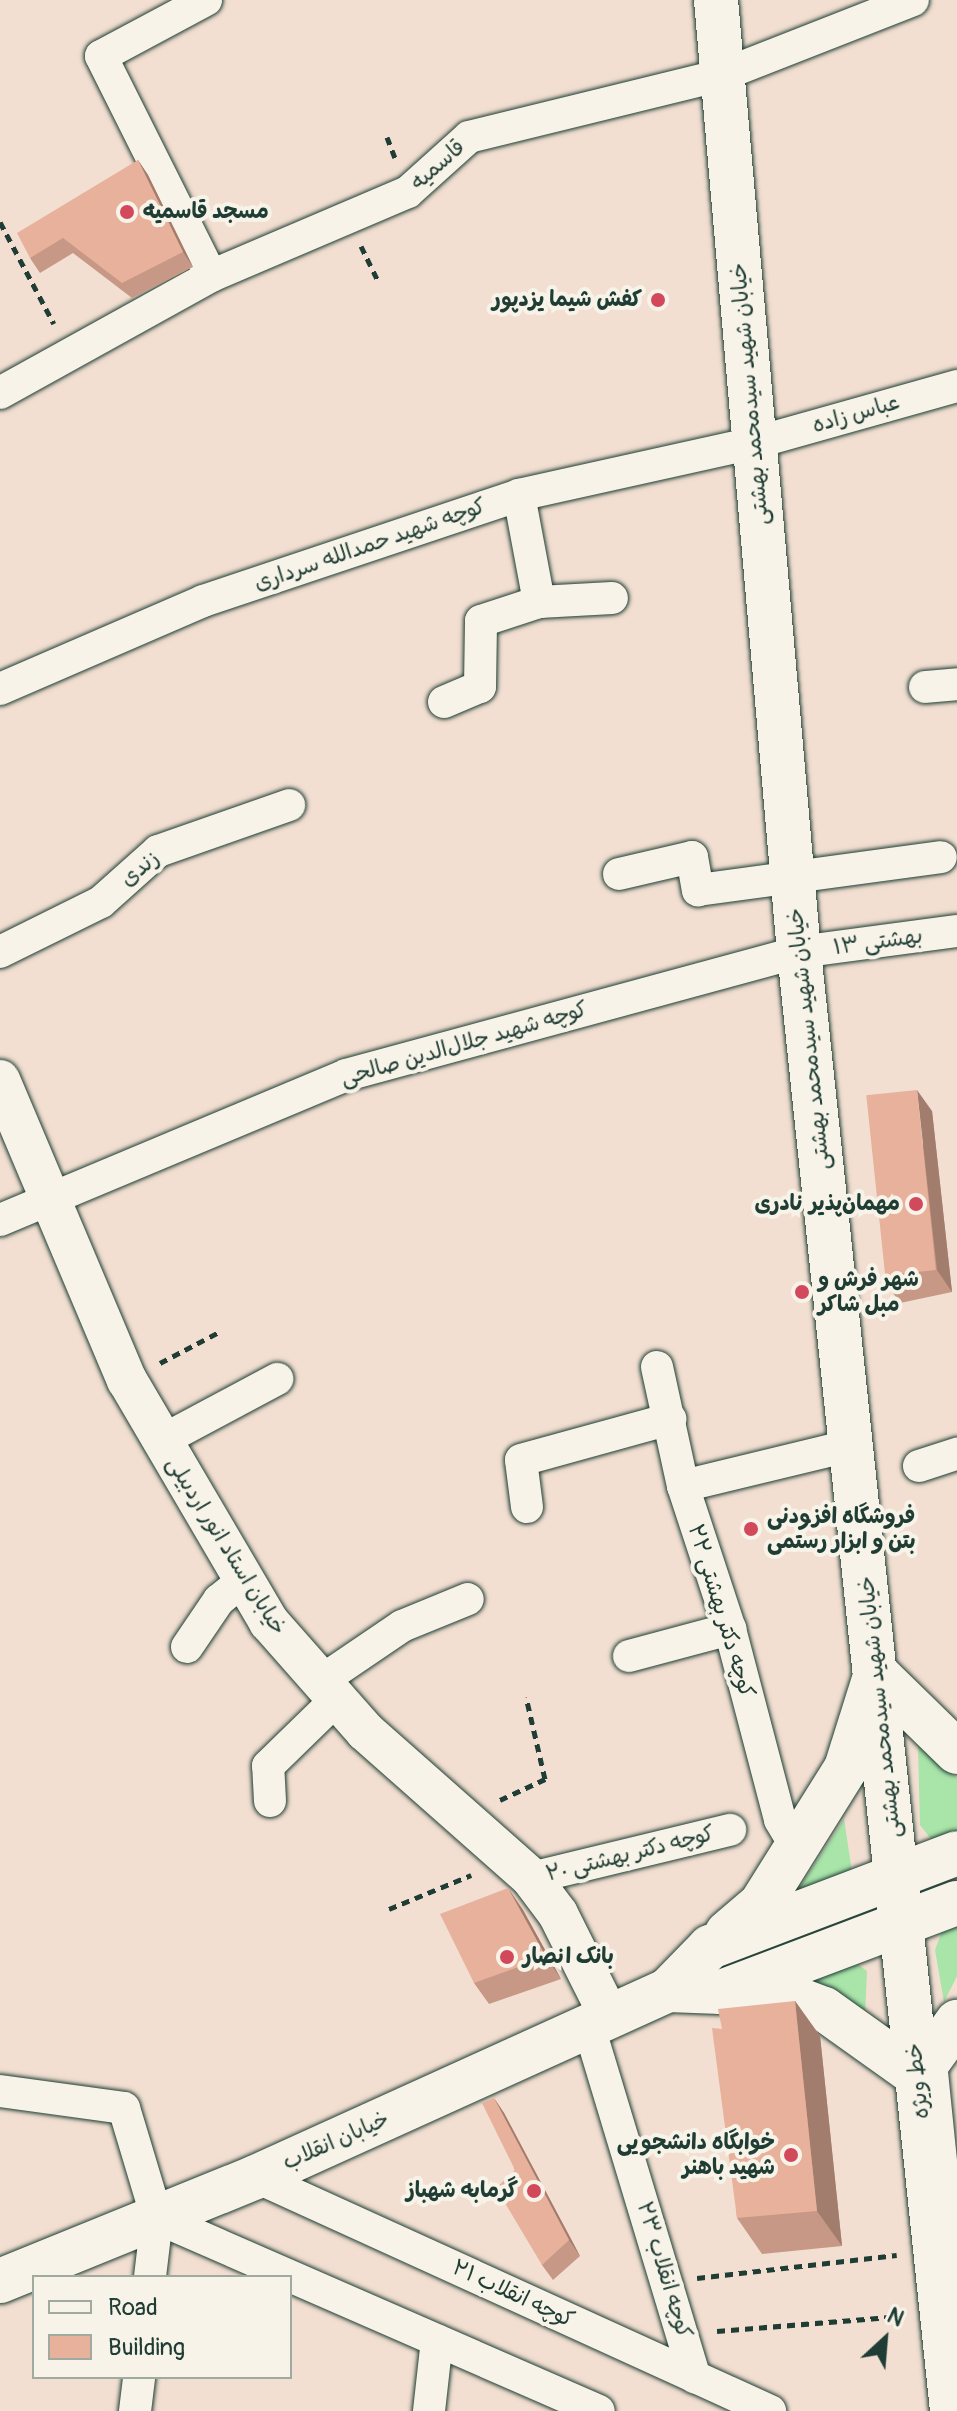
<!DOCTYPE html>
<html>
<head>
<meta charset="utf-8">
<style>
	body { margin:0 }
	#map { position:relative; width:957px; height:2411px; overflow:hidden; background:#f2dfd1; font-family:Pangolin,"Playpen Sans Arabic",sans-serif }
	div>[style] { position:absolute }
	.green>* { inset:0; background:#a9e4a9 }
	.path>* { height:5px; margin-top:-2.5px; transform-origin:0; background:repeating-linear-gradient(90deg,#1f3d34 0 8px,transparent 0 14px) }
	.roads { filter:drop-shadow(0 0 2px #1f3d34) drop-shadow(0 0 2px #1f3d34) }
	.service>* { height:16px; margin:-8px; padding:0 8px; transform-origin:8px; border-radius:8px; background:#f7f3e8 }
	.minor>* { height:32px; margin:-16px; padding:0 16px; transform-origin:16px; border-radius:16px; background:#f7f3e8 }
	.tertiary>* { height:40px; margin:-20px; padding:0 20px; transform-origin:20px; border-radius:20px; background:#f7f3e8 }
	.secondary>* { height:44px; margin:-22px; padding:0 22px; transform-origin:22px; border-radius:22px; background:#f7f3e8 }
	.wall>* { inset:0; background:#c79885 }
	.shaded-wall>* { inset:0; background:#a27c6c }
	.building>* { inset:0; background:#e7b19b; transform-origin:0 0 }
	.dots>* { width:22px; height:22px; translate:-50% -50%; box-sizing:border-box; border:4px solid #f7f3e8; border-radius:50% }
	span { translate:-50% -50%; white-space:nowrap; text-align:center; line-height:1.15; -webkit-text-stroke:8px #f7f3e8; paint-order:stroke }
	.street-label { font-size:22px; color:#1f3d34 }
	.poi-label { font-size:22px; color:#1f3d34; font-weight:700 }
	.left { translate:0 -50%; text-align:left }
	.right { translate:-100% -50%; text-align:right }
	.legend { position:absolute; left:32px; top:2275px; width:260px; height:104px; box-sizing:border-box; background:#f7f3e8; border:2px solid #a1aaa0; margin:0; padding:10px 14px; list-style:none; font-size:24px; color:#1f3d34 }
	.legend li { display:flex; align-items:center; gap:16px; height:40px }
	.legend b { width:40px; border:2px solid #a1aaa0 }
	.north { position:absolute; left:845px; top:2299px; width:80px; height:80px; -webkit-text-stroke:6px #f7f3e8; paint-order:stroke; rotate:26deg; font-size:22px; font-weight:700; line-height:32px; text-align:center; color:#1f3d34 }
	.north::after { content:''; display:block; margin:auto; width:28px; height:36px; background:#1f3d34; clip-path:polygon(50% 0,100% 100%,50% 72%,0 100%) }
</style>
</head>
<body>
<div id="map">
	<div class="green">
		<i style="clip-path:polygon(918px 1746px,957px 1778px,957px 1832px,931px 1839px,920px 1825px)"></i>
		<i style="clip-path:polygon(844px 1819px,852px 1872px,792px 1899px)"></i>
		<i style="clip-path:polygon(957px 1918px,957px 1976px,944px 2002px,935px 1950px,944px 1926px)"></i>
		<i style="clip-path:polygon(856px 1963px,867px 1971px,865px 2014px,817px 1985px,816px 1978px)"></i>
	</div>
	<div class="path">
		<i style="left:387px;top:137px;width:22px;rotate:69deg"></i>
		<i style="left:0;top:222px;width:115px;rotate:62.1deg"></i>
		<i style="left:361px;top:246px;width:37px;rotate:64deg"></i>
		<i style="left:160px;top:1363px;width:67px;rotate:-27.7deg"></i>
		<i style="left:500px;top:1800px;width:50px;rotate:-25deg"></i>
		<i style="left:545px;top:1779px;width:84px;rotate:-103deg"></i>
		<i style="left:389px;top:1909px;width:89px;rotate:-22.5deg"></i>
		<i style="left:697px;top:2278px;width:201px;rotate:-6.6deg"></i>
		<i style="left:717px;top:2331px;width:186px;rotate:-4.6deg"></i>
	</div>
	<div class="roads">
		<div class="service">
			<i style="left:939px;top:2062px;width:179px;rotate:84.2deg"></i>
		</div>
		<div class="minor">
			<i style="left:206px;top:0;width:119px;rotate:151.9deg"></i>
			<i style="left:101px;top:56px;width:246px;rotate:63.4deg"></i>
			<i style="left:0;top:393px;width:241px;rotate:-29deg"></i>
			<i style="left:211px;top:276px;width:214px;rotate:-23.1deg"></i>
			<i style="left:408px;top:192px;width:82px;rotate:-42deg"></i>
			<i style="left:469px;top:137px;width:260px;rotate:-13.8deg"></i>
			<i style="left:722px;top:75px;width:205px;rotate:-21.4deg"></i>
			<i style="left:519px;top:495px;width:109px;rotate:79.4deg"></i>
			<i style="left:925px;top:687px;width:32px;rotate:-5deg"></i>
			<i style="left:0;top:689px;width:221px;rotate:-23.4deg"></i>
			<i style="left:203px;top:601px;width:333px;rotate:-18.5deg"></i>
			<i style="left:519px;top:495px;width:241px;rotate:-12.5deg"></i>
			<i style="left:754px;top:443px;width:211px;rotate:-15.7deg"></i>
			<i style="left:444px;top:702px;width:39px;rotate:-23deg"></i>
			<i style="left:480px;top:687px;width:66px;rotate:-89.1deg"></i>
			<i style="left:481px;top:621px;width:61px;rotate:-18.1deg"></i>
			<i style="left:539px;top:602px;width:73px;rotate:-3.1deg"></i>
			<i style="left:619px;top:874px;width:75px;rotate:-13.1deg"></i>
			<i style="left:692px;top:857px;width:34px;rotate:80deg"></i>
			<i style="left:698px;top:890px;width:245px;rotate:-7.7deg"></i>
			<i style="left:0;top:952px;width:113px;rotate:-26.3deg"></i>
			<i style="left:101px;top:902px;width:76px;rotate:-41.8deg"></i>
			<i style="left:158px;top:851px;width:139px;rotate:-19.3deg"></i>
			<i style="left:0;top:1220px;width:375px;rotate:-22.7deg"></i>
			<i style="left:346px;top:1075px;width:469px;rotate:-15.2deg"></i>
			<i style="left:799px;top:952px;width:159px;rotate:-7.6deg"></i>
			<i style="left:657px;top:1367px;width:122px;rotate:77.7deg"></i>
			<i style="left:683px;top:1486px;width:151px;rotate:71.8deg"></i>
			<i style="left:730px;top:1629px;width:197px;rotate:75.3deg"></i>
			<i style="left:780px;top:1820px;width:35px;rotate:59deg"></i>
			<i style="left:161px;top:1441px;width:132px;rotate:-28.1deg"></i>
			<i style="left:919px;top:1466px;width:40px;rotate:-18deg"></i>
			<i style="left:683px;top:1486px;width:174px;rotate:-13.6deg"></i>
			<i style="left:527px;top:1507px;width:47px;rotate:-97.3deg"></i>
			<i style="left:521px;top:1460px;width:155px;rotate:-15.4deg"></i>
			<i style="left:187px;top:1647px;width:57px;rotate:-55.8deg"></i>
			<i style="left:219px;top:1600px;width:32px;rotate:-39deg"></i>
			<i style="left:629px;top:1656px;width:105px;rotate:-15deg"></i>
			<i style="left:321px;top:1681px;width:98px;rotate:-34.2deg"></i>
			<i style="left:402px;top:1626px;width:71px;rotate:-22.2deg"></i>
			<i style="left:270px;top:1801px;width:35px;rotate:-93deg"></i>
			<i style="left:268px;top:1766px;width:96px;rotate:-44.2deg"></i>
			<i style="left:531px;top:1878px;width:205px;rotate:-13.6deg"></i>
			<i style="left:589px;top:2027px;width:366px;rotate:73.2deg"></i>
			<i style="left:0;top:2091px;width:125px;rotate:7.8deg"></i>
			<i style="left:124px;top:2108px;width:115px;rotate:73.3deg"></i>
			<i style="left:157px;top:2218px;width:59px;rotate:96.8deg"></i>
			<i style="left:256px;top:2177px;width:565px;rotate:24.48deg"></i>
			<i style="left:157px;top:2218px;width:482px;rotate:23.6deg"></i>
			<i style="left:135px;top:2411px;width:34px;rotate:-83deg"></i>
			<i style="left:429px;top:2411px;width:71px;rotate:-83.6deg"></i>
		</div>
		<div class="tertiary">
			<i style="left:0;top:1080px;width:326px;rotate:67.1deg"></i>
			<i style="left:127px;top:1380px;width:281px;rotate:59.6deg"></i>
			<i style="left:269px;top:1622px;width:145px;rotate:48.6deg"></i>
			<i style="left:365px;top:1731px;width:222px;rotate:41.5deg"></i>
			<i style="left:531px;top:1878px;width:45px;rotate:53.1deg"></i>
			<i style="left:558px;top:1914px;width:116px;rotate:63.4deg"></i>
		</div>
		<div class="secondary">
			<i style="left:716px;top:0;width:956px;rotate:85.02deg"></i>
			<i style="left:799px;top:952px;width:1467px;rotate:84.01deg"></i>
			<i style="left:727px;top:1933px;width:45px;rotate:-40.5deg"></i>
			<i style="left:761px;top:1904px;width:160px;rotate:-58deg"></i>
			<i style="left:846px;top:1768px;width:100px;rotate:-72.5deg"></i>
			<i style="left:876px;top:1673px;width:113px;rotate:44.3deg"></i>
			<i style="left:668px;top:1990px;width:53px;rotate:2.2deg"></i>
			<i style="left:721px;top:1992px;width:252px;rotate:-20.7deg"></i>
			<i style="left:736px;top:1992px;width:38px;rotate:-3deg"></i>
			<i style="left:774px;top:1990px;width:53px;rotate:20.8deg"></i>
			<i style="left:824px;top:2009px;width:115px;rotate:35.5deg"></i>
			<i style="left:918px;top:2076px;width:67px;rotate:-54.2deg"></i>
			<i style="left:0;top:2281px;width:276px;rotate:-22.1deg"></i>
			<i style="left:256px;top:2177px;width:452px;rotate:-24.4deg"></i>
			<i style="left:668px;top:1990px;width:60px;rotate:-45.7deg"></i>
			<i style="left:710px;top:1947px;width:264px;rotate:-20.8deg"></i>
		</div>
	</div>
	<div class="wall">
		<i style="clip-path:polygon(138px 160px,148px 175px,193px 267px,132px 298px,73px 253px,40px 273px,30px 258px)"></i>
		<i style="clip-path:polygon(932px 1111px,952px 1292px,900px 1303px,885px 1281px)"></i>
		<i style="clip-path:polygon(508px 1888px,523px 1910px,561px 1979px,489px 2004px,474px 1983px)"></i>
		<i style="clip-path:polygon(795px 2001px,820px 2036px,842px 2246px,762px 2254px,737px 2218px,722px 2029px)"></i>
		<i style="clip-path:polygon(494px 2098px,504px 2113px,580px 2256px,553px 2280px,542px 2265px)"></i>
	</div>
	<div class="shaded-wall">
		<i style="clip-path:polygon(138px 160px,148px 175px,193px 267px,183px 252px)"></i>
		<i style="clip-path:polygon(917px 1090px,932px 1111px,952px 1292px,937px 1270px)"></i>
		<i style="clip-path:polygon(508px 1888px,523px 1910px,561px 1979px,546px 1957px)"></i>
		<i style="clip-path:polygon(795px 2001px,820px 2036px,842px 2246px,817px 2211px)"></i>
		<i style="clip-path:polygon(494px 2098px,504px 2113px,580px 2256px,569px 2240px)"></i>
	</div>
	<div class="building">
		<i style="clip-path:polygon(138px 160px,183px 252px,122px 283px,63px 238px,30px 258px,17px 233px)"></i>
		<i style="left:917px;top:1090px;width:181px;height:51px;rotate:84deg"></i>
		<i style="clip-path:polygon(508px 1888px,546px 1957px,474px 1983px,440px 1914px)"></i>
		<i style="clip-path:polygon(795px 2001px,817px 2211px,737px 2218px,712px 2028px,722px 2029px,718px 2009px)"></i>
		<i style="clip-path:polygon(494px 2098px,569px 2240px,542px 2265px,496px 2188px,515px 2170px,482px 2103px)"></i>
	</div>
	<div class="dots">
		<i style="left:127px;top:212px;background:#d1495b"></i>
		<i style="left:658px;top:300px;background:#d1495b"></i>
		<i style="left:916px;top:1204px;background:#d1495b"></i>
		<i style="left:802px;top:1292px;background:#d1495b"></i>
		<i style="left:751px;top:1529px;background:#d1495b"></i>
		<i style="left:507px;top:1957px;background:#d1495b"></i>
		<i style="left:791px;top:2155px;background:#d1495b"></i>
		<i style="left:534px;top:2191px;background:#d1495b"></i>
	</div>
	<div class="street-label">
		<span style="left:438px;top:165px;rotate:-41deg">قاسمیه</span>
		<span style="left:750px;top:394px;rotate:-95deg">خیابان شهید سیدمحمد بهشتی</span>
		<span style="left:856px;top:414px;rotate:-16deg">عباس زاده</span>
		<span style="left:370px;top:545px;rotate:-19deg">کوچه شهید حمدالله سرداری</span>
		<span style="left:140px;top:869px;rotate:-40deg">زندی</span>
		<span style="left:878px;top:942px;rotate:-8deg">بهشتی ۱۳</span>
		<span style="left:809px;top:1039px;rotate:-96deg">خیابان شهید سیدمحمد بهشتی</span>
		<span style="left:464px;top:1044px;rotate:-16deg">کوچه شهید جلال‌الدین صالحی</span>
		<span style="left:226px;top:1546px;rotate:58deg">خیابان استاد انور اردبیلی</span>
		<span style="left:721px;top:1611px;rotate:73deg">کوچه دکتر بهشتی ۲۲</span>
		<span style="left:880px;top:1707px;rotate:-96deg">خیابان شهید سیدمحمد بهشتی</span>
		<span style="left:630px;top:1854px;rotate:-14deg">کوچه دکتر بهشتی ۲۰</span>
		<span style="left:918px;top:2081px;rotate:-96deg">خط ویژه</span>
		<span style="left:336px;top:2141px;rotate:-24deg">خیابان انقلاب</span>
		<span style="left:664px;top:2270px;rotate:73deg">کوچه انقلاب ۲۳</span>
		<span style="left:513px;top:2294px;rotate:25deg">کوچه انقلاب ۲۱</span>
	</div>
	<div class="poi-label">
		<span class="left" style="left:143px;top:212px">مسجد قاسمیه</span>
		<span class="right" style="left:642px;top:300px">کفش شیما یزدپور</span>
		<span class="right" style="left:900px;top:1204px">مهمان‌پذیر نادری</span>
		<span class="left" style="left:818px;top:1292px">شهر فرش و<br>مبل شاکر</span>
		<span class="left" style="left:767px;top:1529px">فروشگاه افزودنی<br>بتن و ابزار رستمی</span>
		<span class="left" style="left:523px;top:1957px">بانک انصار</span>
		<span class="right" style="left:775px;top:2155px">خوابگاه دانشجویی<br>شهید باهنر</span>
		<span class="right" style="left:518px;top:2191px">گرمابه شهباز</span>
	</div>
	<ul class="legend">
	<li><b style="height:10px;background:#f7f3e8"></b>Road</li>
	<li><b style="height:22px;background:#e7b19b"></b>Building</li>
	</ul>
	<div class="north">N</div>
</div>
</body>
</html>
